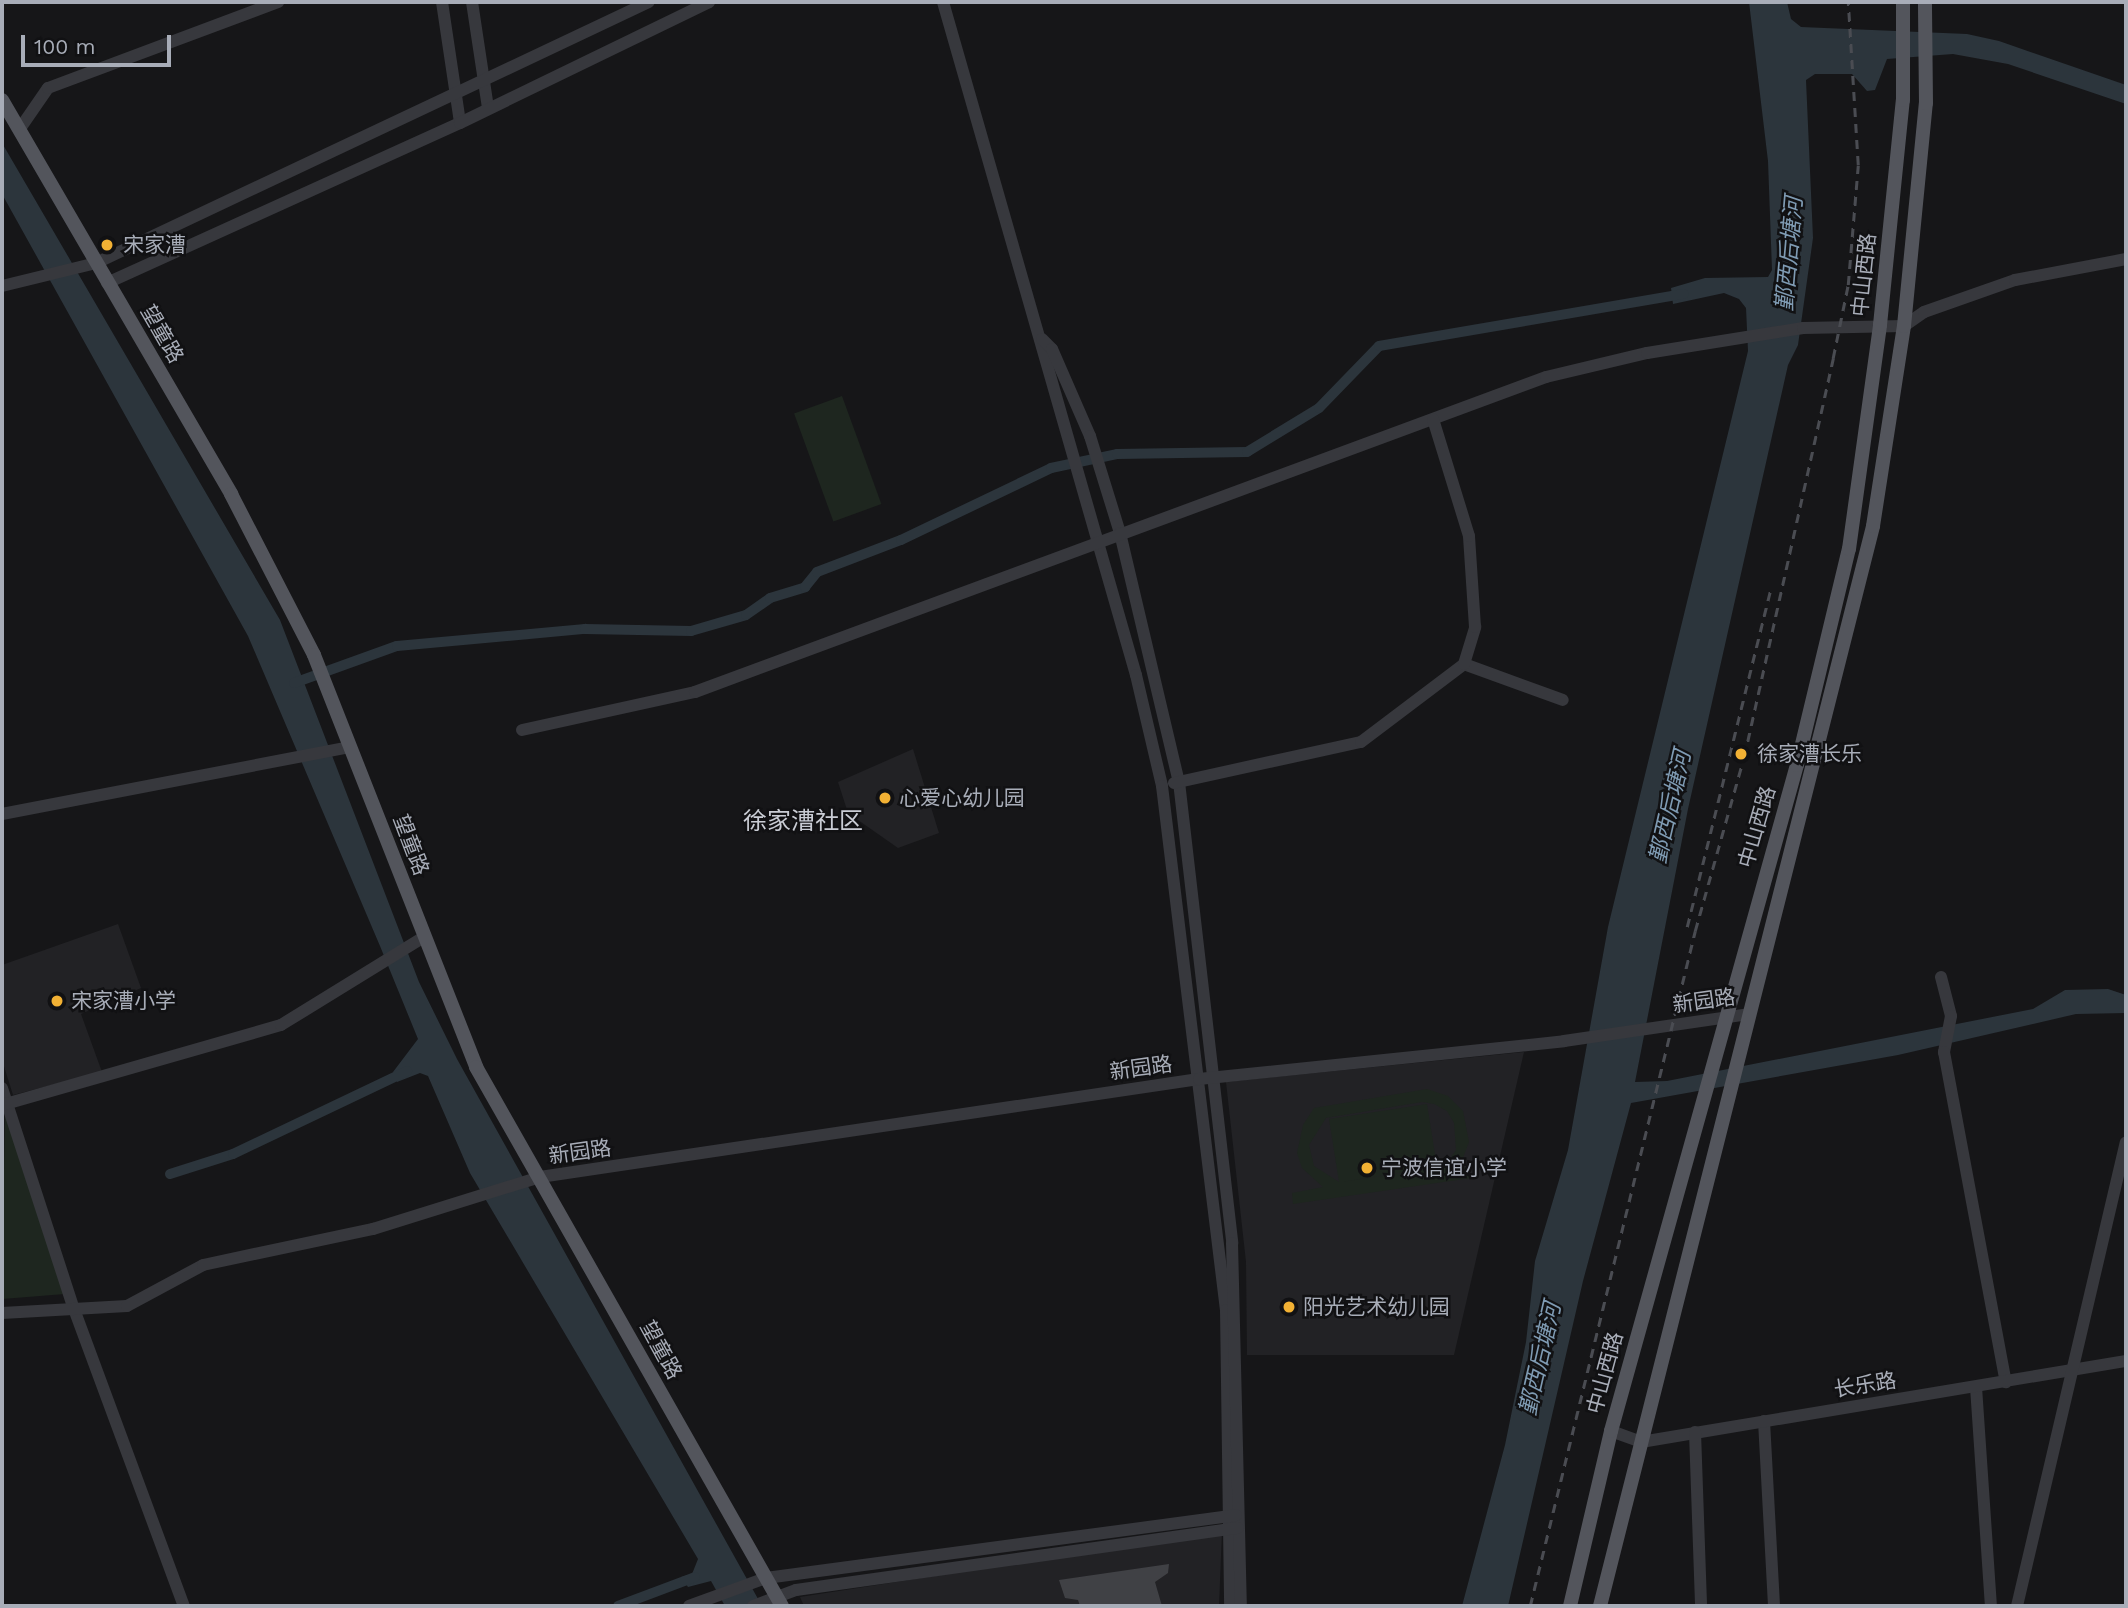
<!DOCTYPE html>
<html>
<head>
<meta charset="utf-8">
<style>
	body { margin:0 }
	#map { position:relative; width:2128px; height:1608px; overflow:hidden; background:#161618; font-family:"Work Sans","Noto Sans SC",sans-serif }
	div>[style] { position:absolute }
	.built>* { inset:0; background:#222225 }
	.green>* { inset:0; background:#1e261f; transform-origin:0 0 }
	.water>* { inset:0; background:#2c353c }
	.canal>* { height:10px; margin:-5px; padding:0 5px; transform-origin:5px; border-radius:5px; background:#2c353c }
	.building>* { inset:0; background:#404145 }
	.minor>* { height:12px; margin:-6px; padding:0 6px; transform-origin:6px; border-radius:6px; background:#37383d }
	.major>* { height:14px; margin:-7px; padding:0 7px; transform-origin:7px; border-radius:7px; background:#53555c }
	.rail>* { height:2.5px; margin-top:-1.25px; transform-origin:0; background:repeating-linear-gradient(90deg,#4a4c52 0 9px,transparent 0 16px) }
	.dots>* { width:19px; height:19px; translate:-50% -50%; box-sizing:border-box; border:4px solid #111113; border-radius:50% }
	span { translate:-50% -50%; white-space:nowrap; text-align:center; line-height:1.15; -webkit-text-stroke:5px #111113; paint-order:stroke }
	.poi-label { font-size:21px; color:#a8adb8 }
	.left { translate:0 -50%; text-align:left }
	.street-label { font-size:21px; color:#a8adb8 }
	.water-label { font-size:23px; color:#7f9bb3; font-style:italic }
	.quarter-label { font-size:24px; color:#c9ccd4 }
	.frame { position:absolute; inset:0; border:4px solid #a8adb8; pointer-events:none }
	.scale { position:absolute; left:21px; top:35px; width:150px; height:32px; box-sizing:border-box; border:4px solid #a8adb8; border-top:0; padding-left:9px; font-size:21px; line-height:24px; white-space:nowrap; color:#a8adb8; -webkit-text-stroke:5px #111113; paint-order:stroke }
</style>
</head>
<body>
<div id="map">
	<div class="built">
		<i style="clip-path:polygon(913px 749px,939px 833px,898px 848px,848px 813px,838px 782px)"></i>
		<i style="clip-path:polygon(118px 924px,141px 988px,81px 1014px,102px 1072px,13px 1095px,2px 1060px,2px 965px)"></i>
		<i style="clip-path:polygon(1524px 1052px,1454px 1355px,1247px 1355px,1246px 1262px,1226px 1082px)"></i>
		<i style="clip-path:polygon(1222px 1531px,1219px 1606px,804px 1606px,800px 1597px)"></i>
	</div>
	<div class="green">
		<i style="left:842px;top:396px;width:115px;height:51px;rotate:70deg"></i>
		<i style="clip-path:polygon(evenodd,1427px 1089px,1448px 1096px,1463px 1111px,1469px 1142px,1459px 1168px,1469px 1167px,1471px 1178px,1293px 1204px,1292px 1193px,1323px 1187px,1302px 1168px,1297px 1153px,1303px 1125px,1314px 1108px,1427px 1089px,1422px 1102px,1434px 1104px,1447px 1111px,1454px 1123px,1456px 1150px,1444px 1167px,1341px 1182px,1437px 1167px,1427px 1104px,1329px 1119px,1339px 1182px,1314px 1166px,1309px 1145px,1326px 1118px,1422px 1102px)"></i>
		<i style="clip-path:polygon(5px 1106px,65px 1294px,2px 1299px)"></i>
	</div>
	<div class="water">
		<i style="clip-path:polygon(1749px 2px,1787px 2px,1791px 19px,1801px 27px,1967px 34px,1999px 41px,2126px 85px,2126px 104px,2008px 64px,1953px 54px,1887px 59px,1875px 90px,1867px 91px,1852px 74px,1815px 74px,1806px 80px,1813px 238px,1798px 345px,1788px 365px,1688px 809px,1635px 1082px,1667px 1081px,2033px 1009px,2065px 990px,2108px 989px,2126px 995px,2126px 1013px,2076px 1014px,1898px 1055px,1631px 1103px,1583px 1281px,1508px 1606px,1462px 1606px,1505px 1445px,1526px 1342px,1535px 1261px,1568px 1150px,1608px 927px,1748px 351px,1746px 308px,1739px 299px,1724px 293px,1673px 304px,1671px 288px,1705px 278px,1768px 277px,1772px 270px,1768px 161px)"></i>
		<i style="clip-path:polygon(2px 143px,280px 620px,419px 982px,457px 1059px,762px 1606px,725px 1606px,711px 1581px,688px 1587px,681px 1577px,692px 1574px,698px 1559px,470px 1173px,428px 1076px,420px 1073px,397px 1082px,393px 1072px,418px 1039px,380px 946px,248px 636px,2px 194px)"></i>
	</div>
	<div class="canal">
		<i style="left:294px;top:683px;width:109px;rotate:-19.8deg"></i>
		<i style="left:397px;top:646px;width:189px;rotate:-5.2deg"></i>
		<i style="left:585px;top:629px;width:106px;rotate:1.1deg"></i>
		<i style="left:691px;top:631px;width:57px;rotate:-16.2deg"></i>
		<i style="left:746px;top:615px;width:29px;rotate:-35deg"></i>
		<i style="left:770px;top:598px;width:37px;rotate:-17deg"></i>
		<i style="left:805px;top:587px;width:19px;rotate:-51deg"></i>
		<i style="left:817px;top:572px;width:90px;rotate:-20.9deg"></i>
		<i style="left:901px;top:540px;width:166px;rotate:-25.6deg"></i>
		<i style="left:1051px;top:468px;width:67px;rotate:-12deg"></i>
		<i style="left:1117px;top:454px;width:130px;rotate:-0.9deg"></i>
		<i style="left:1247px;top:452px;width:84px;rotate:-31.4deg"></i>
		<i style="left:1319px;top:408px;width:86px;rotate:-45.9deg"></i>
		<i style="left:1379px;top:346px;width:309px;rotate:-9.7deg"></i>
		<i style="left:170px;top:1174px;width:66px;rotate:-17.6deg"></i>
		<i style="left:233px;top:1154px;width:193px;rotate:-25.5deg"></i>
		<i style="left:618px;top:1606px;width:82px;rotate:-20.6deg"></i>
	</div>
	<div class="building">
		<i style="clip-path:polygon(1169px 1564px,1168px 1573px,1155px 1582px,1162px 1606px,1080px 1606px,1078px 1600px,1065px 1598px,1059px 1580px)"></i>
	</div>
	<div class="minor">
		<i style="left:442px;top:2px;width:122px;rotate:81.5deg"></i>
		<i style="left:472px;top:2px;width:107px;rotate:81.4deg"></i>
		<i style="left:943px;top:2px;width:700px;rotate:74deg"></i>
		<i style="left:1136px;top:675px;width:114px;rotate:76.8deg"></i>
		<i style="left:1162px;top:786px;width:528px;rotate:83.04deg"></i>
		<i style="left:1226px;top:1310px;width:296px;rotate:89.2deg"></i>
		<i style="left:19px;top:130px;width:51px;rotate:-55.4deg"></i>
		<i style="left:48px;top:88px;width:246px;rotate:-20.5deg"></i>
		<i style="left:107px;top:283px;width:388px;rotate:-24.4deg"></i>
		<i style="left:460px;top:123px;width:277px;rotate:-25.9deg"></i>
		<i style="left:2px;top:286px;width:97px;rotate:-13.7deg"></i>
		<i style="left:96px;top:263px;width:611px;rotate:-25.27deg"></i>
		<i style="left:1042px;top:339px;width:14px;rotate:45deg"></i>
		<i style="left:1052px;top:349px;width:95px;rotate:66.4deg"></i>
		<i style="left:1090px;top:436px;width:102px;rotate:72.8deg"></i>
		<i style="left:1120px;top:533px;width:256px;rotate:76.7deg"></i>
		<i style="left:1179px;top:782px;width:464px;rotate:83.4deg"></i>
		<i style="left:1232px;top:1243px;width:363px;rotate:88.6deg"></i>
		<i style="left:1464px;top:664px;width:105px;rotate:20deg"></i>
		<i style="left:522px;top:730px;width:177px;rotate:-12.4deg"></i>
		<i style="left:695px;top:692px;width:907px;rotate:-20.31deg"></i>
		<i style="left:1546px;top:377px;width:104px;rotate:-13.4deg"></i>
		<i style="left:1647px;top:353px;width:158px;rotate:-9.1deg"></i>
		<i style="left:1803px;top:328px;width:101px;rotate:-1.1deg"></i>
		<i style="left:1904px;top:326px;width:24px;rotate:-35deg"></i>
		<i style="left:1924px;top:312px;width:96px;rotate:-19.4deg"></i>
		<i style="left:2015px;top:280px;width:113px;rotate:-10.7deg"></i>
		<i style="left:1174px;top:783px;width:191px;rotate:-12.4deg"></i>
		<i style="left:1361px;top:742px;width:129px;rotate:-37.1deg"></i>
		<i style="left:1464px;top:664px;width:39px;rotate:-73deg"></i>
		<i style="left:1475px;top:627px;width:91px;rotate:-93.8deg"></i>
		<i style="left:1469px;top:536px;width:122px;rotate:-107.1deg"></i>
		<i style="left:2px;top:814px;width:355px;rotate:-10.9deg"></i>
		<i style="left:1941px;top:977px;width:40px;rotate:75.6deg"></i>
		<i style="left:1951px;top:1016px;width:37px;rotate:101deg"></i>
		<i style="left:1944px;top:1052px;width:336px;rotate:79.4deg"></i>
		<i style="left:2px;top:1088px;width:232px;rotate:72deg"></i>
		<i style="left:74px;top:1309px;width:317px;rotate:69.7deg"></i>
		<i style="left:2px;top:1105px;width:290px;rotate:-16deg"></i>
		<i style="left:281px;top:1025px;width:168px;rotate:-31.6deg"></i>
		<i style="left:2px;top:1313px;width:125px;rotate:-3.2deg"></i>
		<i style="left:127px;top:1306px;width:86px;rotate:-28.3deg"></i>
		<i style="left:203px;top:1265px;width:174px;rotate:-12deg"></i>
		<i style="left:373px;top:1229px;width:175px;rotate:-17.3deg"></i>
		<i style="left:540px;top:1177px;width:666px;rotate:-8.46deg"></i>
		<i style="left:1199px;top:1079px;width:367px;rotate:-5.9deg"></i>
		<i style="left:1564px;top:1041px;width:188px;rotate:-8.3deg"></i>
		<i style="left:1976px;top:1387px;width:220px;rotate:86.1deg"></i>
		<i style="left:1764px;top:1421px;width:185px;rotate:86.9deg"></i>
		<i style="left:1611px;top:1431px;width:32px;rotate:20deg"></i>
		<i style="left:1641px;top:1442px;width:492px;rotate:-9.5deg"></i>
		<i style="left:1695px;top:1432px;width:174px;rotate:88deg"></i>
		<i style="left:689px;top:1606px;width:82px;rotate:-20deg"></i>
		<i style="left:766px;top:1578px;width:474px;rotate:-7.6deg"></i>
		<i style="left:753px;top:1606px;width:46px;rotate:-20.4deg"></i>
		<i style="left:796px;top:1590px;width:446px;rotate:-8deg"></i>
		<i style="left:2017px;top:1606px;width:476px;rotate:-76.8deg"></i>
	</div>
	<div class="major">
		<i style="left:2px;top:100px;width:456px;rotate:59.8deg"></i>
		<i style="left:231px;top:494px;width:181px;rotate:62.7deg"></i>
		<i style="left:314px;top:655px;width:443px;rotate:68.5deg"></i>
		<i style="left:476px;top:1067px;width:620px;rotate:60.42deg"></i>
		<i style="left:1570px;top:1606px;width:180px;rotate:-76.8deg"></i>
		<i style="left:1611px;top:1431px;width:691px;rotate:-74.4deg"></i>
		<i style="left:1797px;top:765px;width:222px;rotate:-76.5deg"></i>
		<i style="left:1849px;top:549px;width:226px;rotate:-82.1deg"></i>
		<i style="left:1880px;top:325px;width:226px;rotate:-84.2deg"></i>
		<i style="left:1903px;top:100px;width:98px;rotate:-90deg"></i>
		<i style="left:1600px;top:1606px;width:1114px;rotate:-75.81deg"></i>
		<i style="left:1873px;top:526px;width:202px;rotate:-81.2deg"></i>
		<i style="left:1904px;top:326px;width:224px;rotate:-84.4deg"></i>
		<i style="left:1926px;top:103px;width:101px;rotate:-90.6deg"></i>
	</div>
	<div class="rail">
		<i style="left:1687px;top:927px;width:346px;rotate:-76.1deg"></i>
		<i style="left:1530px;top:1606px;width:695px;rotate:-76.26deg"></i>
		<i style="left:1695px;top:931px;width:181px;rotate:-74.3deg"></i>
		<i style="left:1744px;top:757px;width:409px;rotate:-77.4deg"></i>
		<i style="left:1833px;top:358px;width:75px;rotate:-78.4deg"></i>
		<i style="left:1848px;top:285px;width:120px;rotate:-85.2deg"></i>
		<i style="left:1858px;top:165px;width:163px;rotate:-93.5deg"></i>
	</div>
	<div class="dots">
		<i style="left:107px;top:245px;background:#f2b134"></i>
		<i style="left:1741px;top:754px;background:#f2b134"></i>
		<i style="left:885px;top:798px;background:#f2b134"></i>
		<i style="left:57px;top:1001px;background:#f2b134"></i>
		<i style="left:1367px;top:1168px;background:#f2b134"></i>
		<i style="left:1289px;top:1307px;background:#f2b134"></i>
	</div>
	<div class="poi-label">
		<span class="left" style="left:123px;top:245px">宋家漕</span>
		<span class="left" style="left:1757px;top:754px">徐家漕长乐</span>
		<span class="left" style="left:899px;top:798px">心爱心幼儿园</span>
		<span class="left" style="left:71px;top:1001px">宋家漕小学</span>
		<span class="left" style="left:1381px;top:1168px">宁波信谊小学</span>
		<span class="left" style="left:1303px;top:1307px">阳光艺术幼儿园</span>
	</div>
	<div class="street-label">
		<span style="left:1864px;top:275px;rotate:-84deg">中山西路</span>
		<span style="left:162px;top:334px;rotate:60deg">望童路</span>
		<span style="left:1757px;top:827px;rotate:-74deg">中山西路</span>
		<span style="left:411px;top:845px;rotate:69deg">望童路</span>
		<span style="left:1704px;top:1001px;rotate:-8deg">新园路</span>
		<span style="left:1141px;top:1068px;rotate:-8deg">新园路</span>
		<span style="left:580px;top:1152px;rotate:-8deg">新园路</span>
		<span style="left:661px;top:1350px;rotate:61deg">望童路</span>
		<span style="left:1605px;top:1373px;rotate:-75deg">中山西路</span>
		<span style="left:1865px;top:1385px;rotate:-9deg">长乐路</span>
	</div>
	<div class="water-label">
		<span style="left:1790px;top:254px;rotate:-85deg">鄞西后塘河</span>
		<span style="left:1671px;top:807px;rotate:-77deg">鄞西后塘河</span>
		<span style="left:1541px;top:1359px;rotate:-77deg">鄞西后塘河</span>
	</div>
	<div class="quarter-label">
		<span style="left:803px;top:822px">徐家漕社区</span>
	</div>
	<div class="frame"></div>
	<div class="scale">100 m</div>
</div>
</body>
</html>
